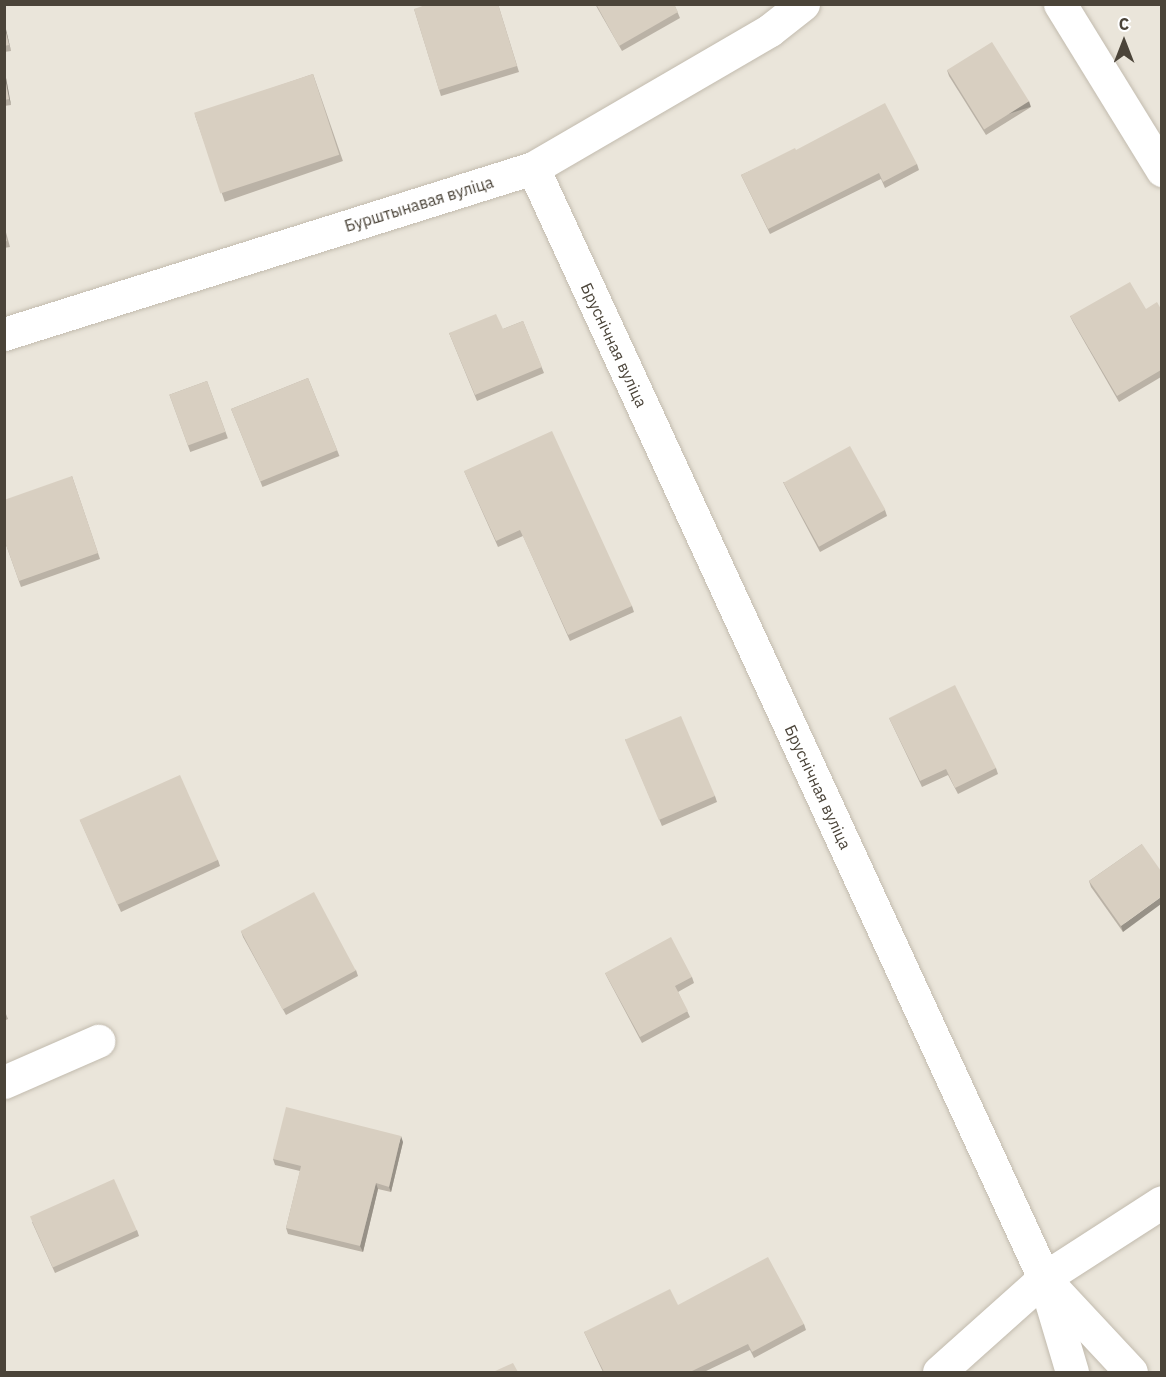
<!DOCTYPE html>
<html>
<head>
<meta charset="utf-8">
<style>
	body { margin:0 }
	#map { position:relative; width:1166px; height:1377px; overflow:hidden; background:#f6f3ec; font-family:"IBM Plex Sans",sans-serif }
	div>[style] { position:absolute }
	.residential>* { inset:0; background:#eae5da; transform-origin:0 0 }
	.roads { filter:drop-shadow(0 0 2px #c2bbae) drop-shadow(0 0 2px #c2bbae) }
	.minor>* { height:33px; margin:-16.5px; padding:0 16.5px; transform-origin:16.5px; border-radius:16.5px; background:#fff }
	.wall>* { inset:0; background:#bab2a6; transform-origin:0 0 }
	.shaded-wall>* { inset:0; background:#979187; transform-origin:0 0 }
	.building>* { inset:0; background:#d8cfc1; transform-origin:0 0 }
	span { translate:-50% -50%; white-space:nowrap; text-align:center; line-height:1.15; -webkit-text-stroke:6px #fff; paint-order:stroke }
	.street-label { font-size:16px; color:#4b4439 }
	.frame { position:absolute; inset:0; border:6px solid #4b4439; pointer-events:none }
	.north { position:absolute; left:1094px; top:12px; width:60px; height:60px; -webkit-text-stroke:4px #fff; paint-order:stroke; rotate:0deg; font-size:16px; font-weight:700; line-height:24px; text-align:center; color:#4b4439 }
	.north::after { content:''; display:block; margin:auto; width:21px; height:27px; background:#4b4439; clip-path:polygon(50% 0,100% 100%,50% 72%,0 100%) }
</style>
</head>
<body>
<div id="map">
	<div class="residential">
		<i style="left:5px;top:5px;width:1156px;height:1367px"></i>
	</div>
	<div class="roads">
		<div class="minor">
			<i style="left:1060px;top:4px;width:195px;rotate:58.4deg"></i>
			<i style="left:533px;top:168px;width:1222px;rotate:65.28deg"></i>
			<i style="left:1044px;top:1278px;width:98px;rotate:73.4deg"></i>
			<i style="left:4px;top:334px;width:554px;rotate:-17.42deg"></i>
			<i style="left:533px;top:168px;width:274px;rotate:-30.2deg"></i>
			<i style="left:770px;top:30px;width:42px;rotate:-38.2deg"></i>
			<i style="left:4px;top:1082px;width:103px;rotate:-23.6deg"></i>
			<i style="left:1049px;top:1284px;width:120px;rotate:47deg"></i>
			<i style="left:939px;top:1372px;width:141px;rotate:-41.8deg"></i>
			<i style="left:1044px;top:1278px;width:140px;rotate:-32.8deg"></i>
		</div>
	</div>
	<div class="wall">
		<i style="clip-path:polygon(498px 4px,519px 72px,441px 96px,414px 9px)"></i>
		<i style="clip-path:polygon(595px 4px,674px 4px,680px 18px,622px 51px)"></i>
		<i style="clip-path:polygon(4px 21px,11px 51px,4px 52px)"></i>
		<i style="clip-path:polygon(4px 67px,11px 105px,4px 106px)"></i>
		<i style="clip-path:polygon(947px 70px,1031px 107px,986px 135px,949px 76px)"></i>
		<i style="left:313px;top:74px;width:92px;height:125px;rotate:71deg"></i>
		<i style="clip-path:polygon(796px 150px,917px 164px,919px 170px,885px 188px,881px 179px,770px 234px,741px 175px)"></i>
		<i style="clip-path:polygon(4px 225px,10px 247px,4px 248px)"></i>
		<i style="clip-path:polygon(1146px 309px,1161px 309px,1161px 377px,1119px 402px,1073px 322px,1070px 316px)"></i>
		<i style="clip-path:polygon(523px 321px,544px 373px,477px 401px,449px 333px,503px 329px)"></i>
		<i style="left:308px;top:378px;width:84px;height:83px;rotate:68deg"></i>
		<i style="left:207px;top:381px;width:61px;height:40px;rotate:70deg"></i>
		<i style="clip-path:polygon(464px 471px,632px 606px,634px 612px,570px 641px,523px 536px,498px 547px)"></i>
		<i style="clip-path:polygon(72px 476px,100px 559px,21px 587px,4px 539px)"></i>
		<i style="clip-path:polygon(783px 482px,885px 510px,887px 516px,820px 552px,786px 488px)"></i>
		<i style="clip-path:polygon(889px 718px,996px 768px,998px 774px,958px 794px,948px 775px,922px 787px)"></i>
		<i style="clip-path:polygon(625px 739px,715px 796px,717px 802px,662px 826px)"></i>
		<i style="clip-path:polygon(80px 820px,218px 860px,220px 866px,121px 912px)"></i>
		<i style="clip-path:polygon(1142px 844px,1123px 932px,1091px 887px,1089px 881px)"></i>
		<i style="clip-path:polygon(241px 931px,356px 970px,358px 976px,286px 1015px,243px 937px)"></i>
		<i style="clip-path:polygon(605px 973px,692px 977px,694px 983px,678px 992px,690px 1017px,642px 1043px,608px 979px)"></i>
		<i style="clip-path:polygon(4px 1009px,8px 1019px,4px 1021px)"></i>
		<i style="clip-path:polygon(403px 1142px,391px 1192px,378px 1189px,363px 1252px,288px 1234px,286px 1228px,300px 1171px,275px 1165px,273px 1159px)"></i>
		<i style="clip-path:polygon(32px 1222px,137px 1230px,139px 1236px,55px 1273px)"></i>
		<i style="clip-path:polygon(678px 1305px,804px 1324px,806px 1330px,754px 1358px,750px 1350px,704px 1372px,603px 1372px,584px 1332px)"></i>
	</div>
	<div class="shaded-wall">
		<i style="clip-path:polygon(4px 21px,11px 51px,4px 25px)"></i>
		<i style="clip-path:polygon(4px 67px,11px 105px,9px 99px,4px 73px)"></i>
		<i style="left:1029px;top:101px;width:6px;height:53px;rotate:72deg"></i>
		<i style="clip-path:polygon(1161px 897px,1161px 904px,1123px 932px,1121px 926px)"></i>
		<i style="clip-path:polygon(401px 1136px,403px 1142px,391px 1192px,389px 1187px)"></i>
		<i style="clip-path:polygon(376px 1183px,378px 1189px,363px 1252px,360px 1246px)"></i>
	</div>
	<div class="building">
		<i style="clip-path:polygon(428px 4px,498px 4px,517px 66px,439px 90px,414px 9px)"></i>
		<i style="clip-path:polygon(596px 4px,674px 4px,678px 12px,619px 46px)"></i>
		<i style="clip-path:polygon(4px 25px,9px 45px,4px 46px)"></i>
		<i style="left:992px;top:42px;width:70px;height:53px;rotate:58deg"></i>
		<i style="clip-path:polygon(4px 73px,9px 99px,4px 100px)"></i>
		<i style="left:313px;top:74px;width:85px;height:125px;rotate:72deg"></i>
		<i style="clip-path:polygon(885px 103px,917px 164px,883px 182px,879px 173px,768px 229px,741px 175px,795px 148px,796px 150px)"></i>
		<i style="clip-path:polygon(4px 229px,7px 241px,4px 242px)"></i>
		<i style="clip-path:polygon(1130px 282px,1146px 309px,1157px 302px,1161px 309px,1161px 370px,1117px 396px,1070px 316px)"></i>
		<i style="clip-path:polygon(496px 314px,503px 329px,523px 321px,542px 367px,475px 395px,449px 333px)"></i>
		<i style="left:308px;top:378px;width:78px;height:83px;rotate:68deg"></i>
		<i style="left:207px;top:381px;width:54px;height:40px;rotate:70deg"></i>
		<i style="clip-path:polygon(552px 431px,632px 606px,568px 635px,520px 530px,496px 541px,464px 471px)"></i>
		<i style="left:850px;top:446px;width:73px;height:76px;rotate:61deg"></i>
		<i style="clip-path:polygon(72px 476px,98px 553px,19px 581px,4px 539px,4px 500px)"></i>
		<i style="clip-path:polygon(955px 685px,996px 768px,955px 788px,946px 769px,920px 781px,889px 718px)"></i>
		<i style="left:681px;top:716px;width:87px;height:61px;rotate:67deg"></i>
		<i style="left:180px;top:775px;width:93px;height:110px;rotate:66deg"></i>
		<i style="clip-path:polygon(1142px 844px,1161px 871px,1161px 897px,1121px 926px,1089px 881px)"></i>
		<i style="left:314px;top:892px;width:89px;height:83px;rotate:62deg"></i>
		<i style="clip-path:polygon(671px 937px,692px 977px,675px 986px,688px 1011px,640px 1037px,605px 973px)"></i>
		<i style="clip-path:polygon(286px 1107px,401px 1136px,389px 1187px,376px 1183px,360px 1246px,286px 1228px,301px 1166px,273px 1159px)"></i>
		<i style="left:114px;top:1179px;width:56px;height:92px;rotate:66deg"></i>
		<i style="clip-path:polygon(768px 1257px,804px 1324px,752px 1352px,748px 1344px,690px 1372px,604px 1372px,584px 1332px,670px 1289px,678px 1305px)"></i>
		<i style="clip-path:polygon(513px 1363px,518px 1372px,493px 1372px)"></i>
	</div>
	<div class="street-label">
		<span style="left:419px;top:204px;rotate:-17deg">Бурштынавая вуліца</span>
		<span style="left:614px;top:345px;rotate:65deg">Бруснічная вуліца</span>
		<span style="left:818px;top:787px;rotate:65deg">Бруснічная вуліца</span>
	</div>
	<div class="frame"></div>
	<div class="north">С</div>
</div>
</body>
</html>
